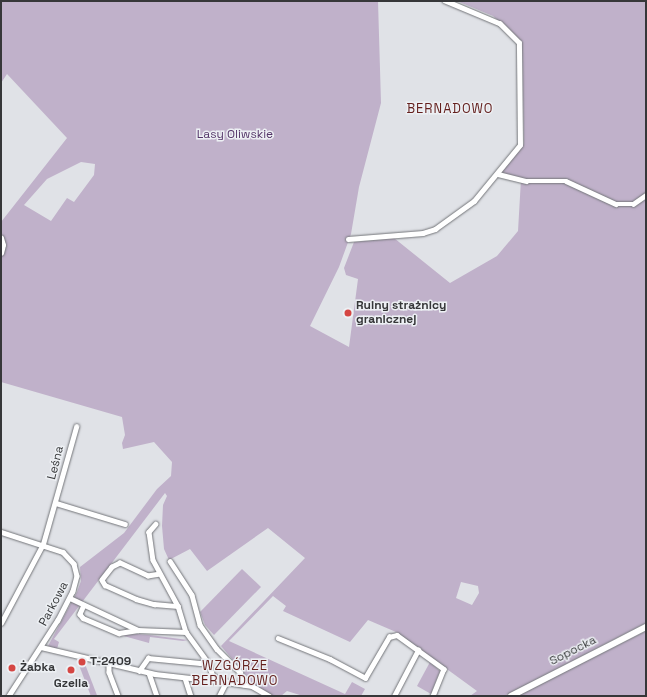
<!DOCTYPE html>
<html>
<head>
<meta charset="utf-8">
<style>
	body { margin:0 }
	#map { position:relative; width:647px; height:697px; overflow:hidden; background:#e0e2e7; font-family:"Space Grotesk",sans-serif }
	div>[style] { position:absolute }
	.green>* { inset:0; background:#c0b1ca; transform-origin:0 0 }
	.roads { filter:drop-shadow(0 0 1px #737579) drop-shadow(0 0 1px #737579) }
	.minor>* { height:4.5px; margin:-2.25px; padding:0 2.25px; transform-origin:2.25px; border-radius:2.25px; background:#fff }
	.secondary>* { height:6px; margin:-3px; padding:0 3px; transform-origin:3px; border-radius:3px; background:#fff }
	.dots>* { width:11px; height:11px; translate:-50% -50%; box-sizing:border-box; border:2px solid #edf0f4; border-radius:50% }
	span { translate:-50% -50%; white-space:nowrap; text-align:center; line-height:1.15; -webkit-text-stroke:3px #edf0f4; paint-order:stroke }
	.park-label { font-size:12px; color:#543468 }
	.poi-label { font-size:12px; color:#363739; font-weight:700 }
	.left { translate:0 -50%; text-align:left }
	.street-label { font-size:12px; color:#363739 }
	.neighbourhood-label { font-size:13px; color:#641f1d; letter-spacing:1px }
	.frame { position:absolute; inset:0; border:2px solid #363739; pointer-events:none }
</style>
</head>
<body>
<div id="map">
	<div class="green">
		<i style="clip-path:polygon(evenodd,1px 1px,378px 1px,381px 103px,359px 187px,351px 234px,339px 267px,310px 326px,349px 347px,358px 279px,346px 275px,344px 268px,354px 242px,394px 238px,450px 283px,497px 256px,518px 231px,521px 179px,503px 174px,502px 171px,524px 144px,522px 44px,493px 16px,457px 1px,646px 1px,646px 623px,504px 696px,470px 696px,477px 691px,396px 632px,368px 620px,350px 642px,283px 611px,286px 606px,273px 596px,229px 641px,345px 694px,352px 682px,365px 689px,361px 696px,303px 696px,287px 691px,281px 696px,272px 696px,254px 685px,221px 646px,305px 558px,268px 528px,207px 571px,190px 549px,169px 560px,164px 549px,162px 526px,163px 505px,167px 496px,165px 493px,54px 639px,59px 642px,57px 649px,48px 646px,77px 592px,81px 581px,80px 567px,124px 533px,157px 489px,171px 476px,172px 462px,154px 442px,123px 449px,122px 443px,125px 435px,122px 417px,1px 382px,1px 222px,67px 138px,7px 74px,1px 83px,1px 1px,81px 162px,95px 164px,94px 175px,74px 202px,67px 198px,51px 221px,24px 205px,47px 179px,81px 162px,1px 1px,461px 582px,478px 586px,479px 593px,472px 605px,456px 598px,461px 582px)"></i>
		<i style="clip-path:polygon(242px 569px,261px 587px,214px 635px,205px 625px,200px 612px)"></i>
		<i style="clip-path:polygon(646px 631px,646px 696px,518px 696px,556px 676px)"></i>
		<i style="clip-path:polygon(137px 634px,150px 635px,188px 640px,183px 641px,150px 637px,149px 643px,120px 635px)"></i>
		<i style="clip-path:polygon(430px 662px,440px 671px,431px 694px,417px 686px)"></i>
		<i style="left:85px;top:664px;width:34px;height:6px;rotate:69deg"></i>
	</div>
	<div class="roads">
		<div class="minor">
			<i style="left:498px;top:174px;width:29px;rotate:14deg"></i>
			<i style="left:526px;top:181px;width:40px"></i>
			<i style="left:566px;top:181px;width:55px;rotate:24.7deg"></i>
			<i style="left:616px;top:204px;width:17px"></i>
			<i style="left:633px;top:204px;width:16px;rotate:-35deg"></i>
			<i style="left:348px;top:239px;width:75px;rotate:-4.6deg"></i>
			<i style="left:423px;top:233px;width:13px;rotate:-18deg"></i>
			<i style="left:435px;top:229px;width:48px;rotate:-35.7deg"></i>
			<i style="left:474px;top:201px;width:72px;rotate:-50.6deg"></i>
			<i style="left:520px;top:145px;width:102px;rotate:-90.6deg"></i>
			<i style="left:519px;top:43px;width:27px;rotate:-135deg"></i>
			<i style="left:500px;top:24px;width:60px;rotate:-157.3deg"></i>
			<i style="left:1px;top:253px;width:8px;rotate:-76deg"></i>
			<i style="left:3px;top:245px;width:7px;rotate:-106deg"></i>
			<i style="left:56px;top:503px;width:72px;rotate:16.9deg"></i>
			<i style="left:156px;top:524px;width:11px;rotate:131deg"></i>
			<i style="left:149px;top:532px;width:28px;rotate:82deg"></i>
			<i style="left:153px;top:560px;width:52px;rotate:61.5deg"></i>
			<i style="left:178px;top:606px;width:27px;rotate:73deg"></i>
			<i style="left:186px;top:632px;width:39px;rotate:54deg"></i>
			<i style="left:209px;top:664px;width:13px;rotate:72deg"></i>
			<i style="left:213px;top:676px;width:8px;rotate:23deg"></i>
			<i style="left:1px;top:532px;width:65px;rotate:17.9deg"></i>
			<i style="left:63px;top:552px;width:16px;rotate:47deg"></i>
			<i style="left:74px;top:564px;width:12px;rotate:76deg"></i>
			<i style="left:77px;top:576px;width:16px;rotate:105deg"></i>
			<i style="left:73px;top:591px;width:33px;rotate:117deg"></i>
			<i style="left:58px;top:620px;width:90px;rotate:122.8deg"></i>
			<i style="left:170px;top:561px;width:40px;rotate:57.1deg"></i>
			<i style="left:192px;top:595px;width:31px;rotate:75deg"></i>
			<i style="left:200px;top:625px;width:29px;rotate:55deg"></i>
			<i style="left:217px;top:649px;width:33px;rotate:45deg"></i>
			<i style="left:240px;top:672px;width:13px;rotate:72deg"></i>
			<i style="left:160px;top:574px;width:12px;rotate:171deg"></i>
			<i style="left:148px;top:576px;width:31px;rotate:-155deg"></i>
			<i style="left:120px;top:563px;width:9px;rotate:153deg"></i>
			<i style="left:112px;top:567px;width:16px;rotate:128deg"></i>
			<i style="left:102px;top:580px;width:6px;rotate:59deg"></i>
			<i style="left:105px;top:585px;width:34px;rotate:24deg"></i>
			<i style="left:136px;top:599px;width:19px;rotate:16deg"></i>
			<i style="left:154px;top:604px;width:24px;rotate:5deg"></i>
			<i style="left:70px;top:598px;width:75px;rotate:25.2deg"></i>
			<i style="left:138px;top:630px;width:48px;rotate:2.4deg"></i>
			<i style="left:84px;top:605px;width:10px;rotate:114deg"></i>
			<i style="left:80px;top:614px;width:5px;rotate:53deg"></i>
			<i style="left:83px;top:618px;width:39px;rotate:23deg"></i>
			<i style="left:119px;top:633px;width:19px;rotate:-9deg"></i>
			<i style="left:1px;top:623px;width:89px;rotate:-62deg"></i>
			<i style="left:43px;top:544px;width:122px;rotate:-74.2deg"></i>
			<i style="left:278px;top:638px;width:56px;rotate:22deg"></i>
			<i style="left:330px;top:659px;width:40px;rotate:28deg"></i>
			<i style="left:365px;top:678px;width:48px;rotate:-59.7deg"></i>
			<i style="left:389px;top:637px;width:8px;rotate:-14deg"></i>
			<i style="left:397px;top:635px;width:58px;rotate:35.9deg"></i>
			<i style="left:444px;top:669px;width:29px;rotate:112deg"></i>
			<i style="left:41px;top:647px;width:117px;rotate:13.3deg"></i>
			<i style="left:155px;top:674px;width:71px;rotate:6.4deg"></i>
			<i style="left:109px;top:665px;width:7px;rotate:90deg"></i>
			<i style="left:109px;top:672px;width:26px;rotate:69deg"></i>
			<i style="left:139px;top:671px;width:16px;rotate:-55deg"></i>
			<i style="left:148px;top:658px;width:52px;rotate:5.5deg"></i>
			<i style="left:200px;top:663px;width:7px;rotate:-16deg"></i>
			<i style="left:149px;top:673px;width:24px;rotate:71deg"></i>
			<i style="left:185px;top:678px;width:19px;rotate:72deg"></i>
			<i style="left:219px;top:696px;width:16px;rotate:-63deg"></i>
			<i style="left:226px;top:682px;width:26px;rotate:9deg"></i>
			<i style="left:252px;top:686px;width:20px;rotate:30deg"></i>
			<i style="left:394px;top:696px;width:52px;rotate:-62.4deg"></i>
		</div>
		<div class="secondary">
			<i style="left:511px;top:696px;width:152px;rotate:-27.1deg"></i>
		</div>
	</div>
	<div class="dots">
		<i style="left:348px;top:313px;background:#d54643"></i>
		<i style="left:82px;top:662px;background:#d54643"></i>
		<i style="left:12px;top:668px;background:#d54643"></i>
		<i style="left:71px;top:670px;background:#d54643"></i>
	</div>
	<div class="park-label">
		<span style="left:235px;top:135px">Lasy Oliwskie</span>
	</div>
	<div class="poi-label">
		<span class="left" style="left:356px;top:313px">Ruiny strażnicy<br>granicznej</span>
		<span class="left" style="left:90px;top:662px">T-2409</span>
		<span class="left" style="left:20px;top:668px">Żabka</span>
		<span style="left:71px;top:684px">Gzella</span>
	</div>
	<div class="street-label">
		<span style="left:56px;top:463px;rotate:-76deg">Leśna</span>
		<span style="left:54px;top:604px;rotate:-62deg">Parkowa</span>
		<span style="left:573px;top:651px;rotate:-27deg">Sopocka</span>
	</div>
	<div class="neighbourhood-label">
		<span style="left:450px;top:109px">BERNADOWO</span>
		<span style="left:235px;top:674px">WZGÓRZE<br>BERNADOWO</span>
	</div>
	<div class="frame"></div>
</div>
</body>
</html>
